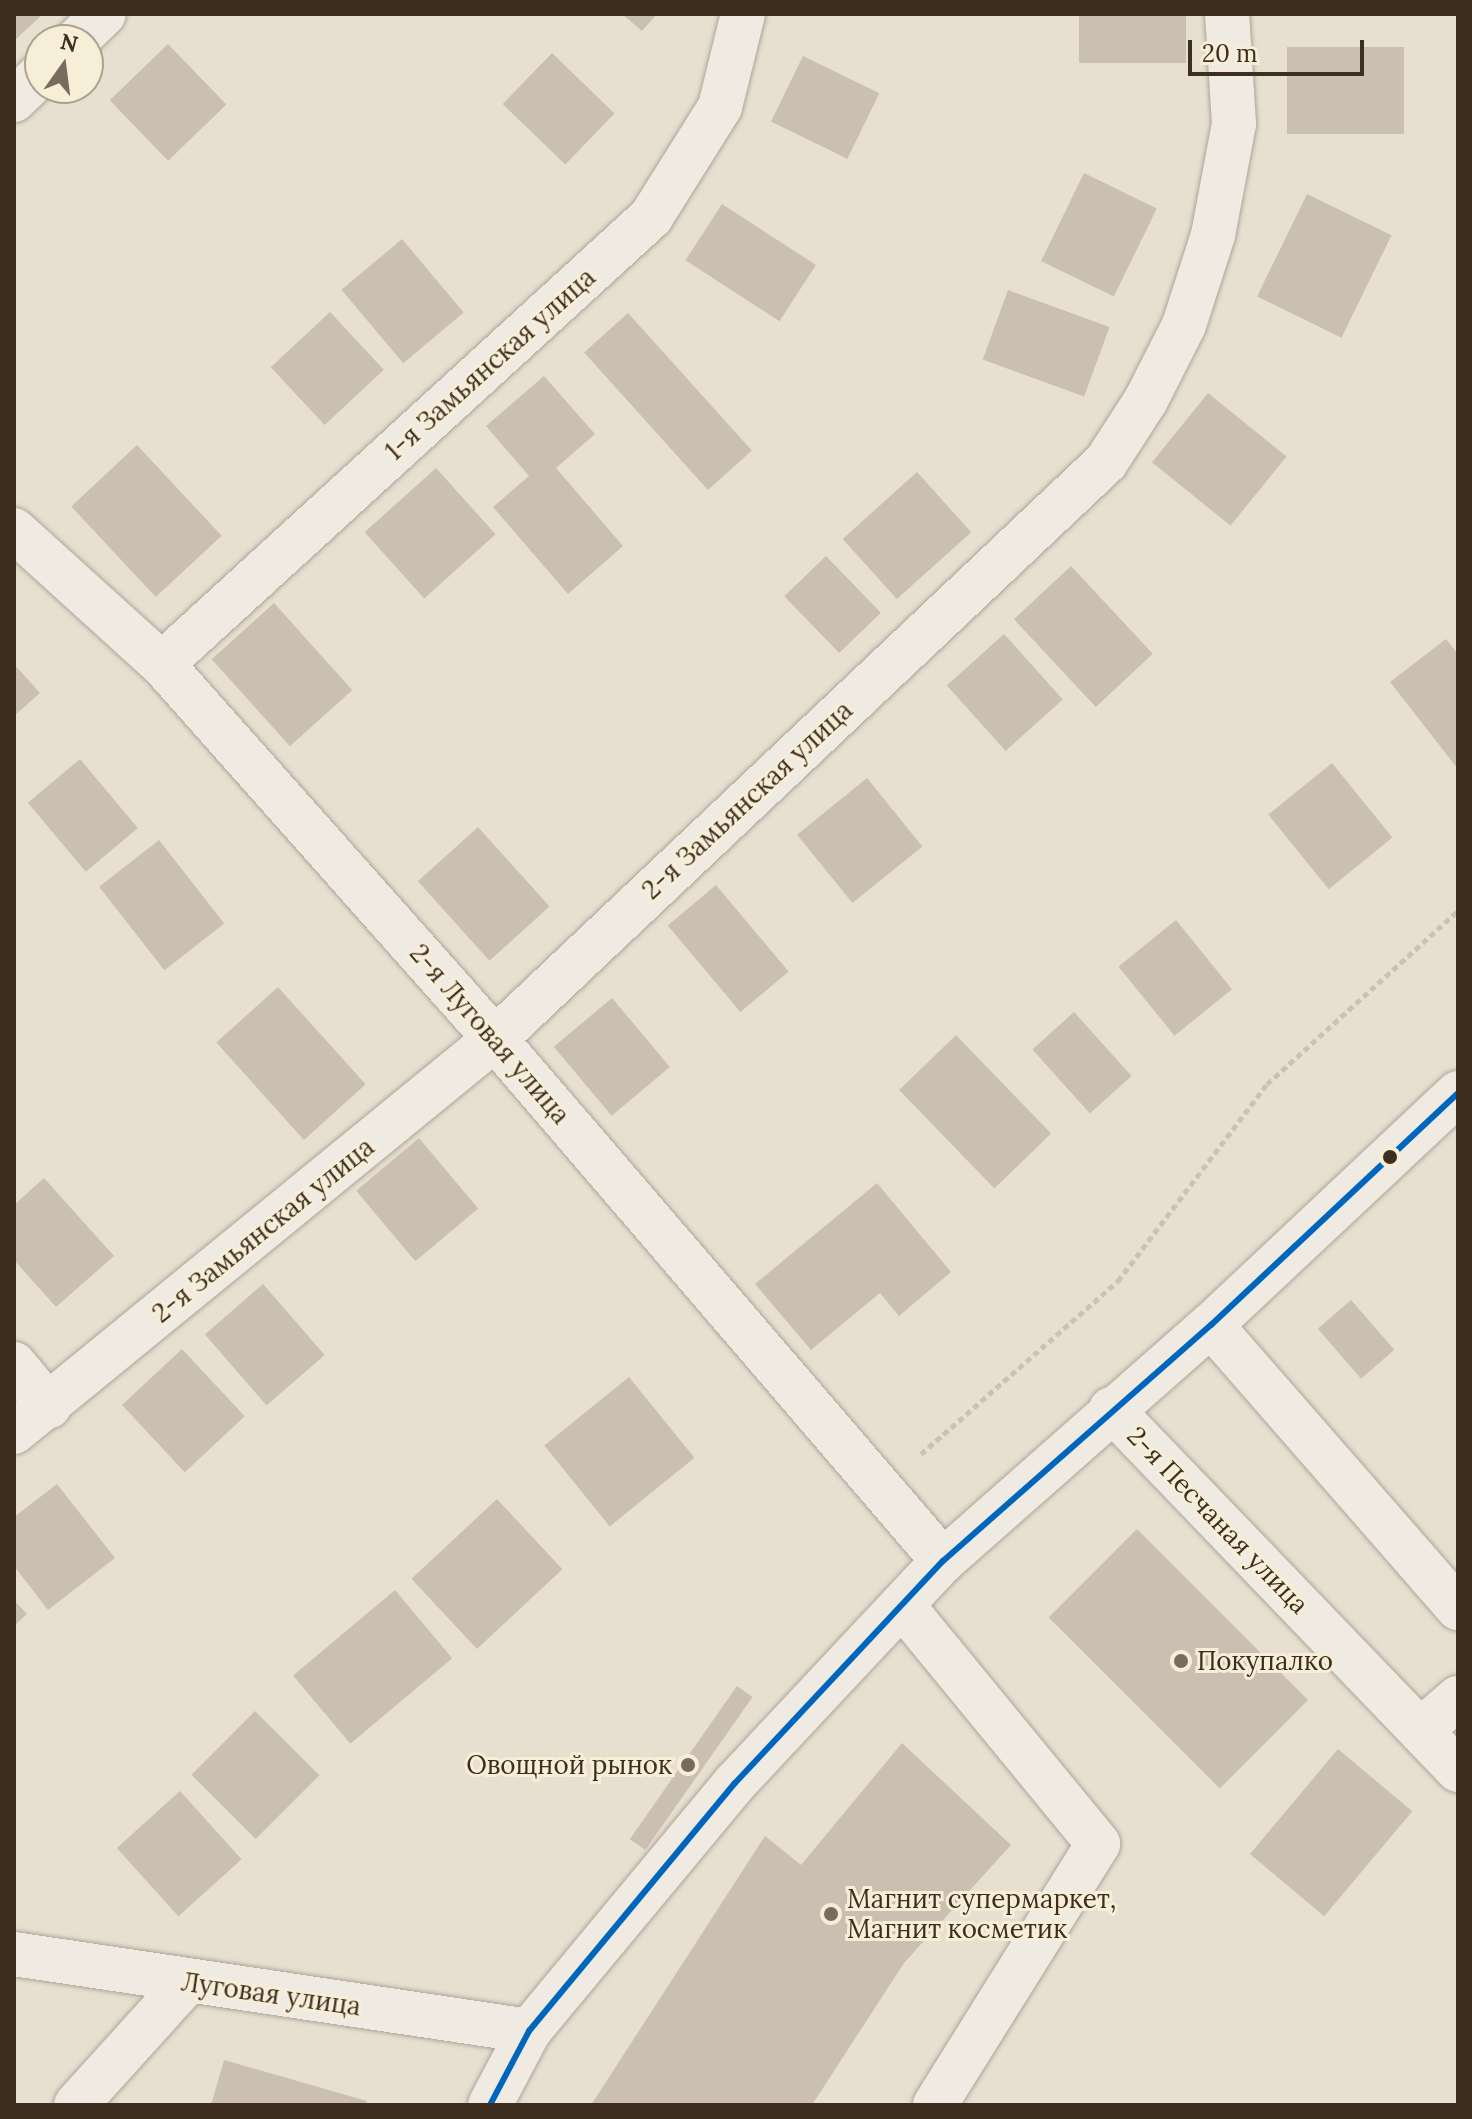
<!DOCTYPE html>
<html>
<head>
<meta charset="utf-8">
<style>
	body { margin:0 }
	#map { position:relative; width:1472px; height:2119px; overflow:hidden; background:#e7e0d1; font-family:Lora,serif }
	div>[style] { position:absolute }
	.building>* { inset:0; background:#cbbfb2; transform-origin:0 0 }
	.path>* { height:5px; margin-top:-2.5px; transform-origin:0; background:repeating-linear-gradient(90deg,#c8c2b9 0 6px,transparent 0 10px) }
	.roads { filter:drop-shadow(0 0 2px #ada599) drop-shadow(0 0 2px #ada599) }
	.minor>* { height:44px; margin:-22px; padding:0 22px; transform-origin:22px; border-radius:22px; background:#efebe3 }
	.bus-1>* { height:6px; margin:-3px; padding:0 3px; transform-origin:3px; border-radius:3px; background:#0065bd }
	.dots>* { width:22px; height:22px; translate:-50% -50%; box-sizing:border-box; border:4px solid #f7eed8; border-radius:50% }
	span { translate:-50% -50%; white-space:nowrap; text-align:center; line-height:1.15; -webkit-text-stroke:6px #f7eed8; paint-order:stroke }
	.street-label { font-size:26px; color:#3d2e20 }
	.poi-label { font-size:26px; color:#3d2e20 }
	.left { translate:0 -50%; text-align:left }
	.right { translate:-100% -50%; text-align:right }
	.frame { position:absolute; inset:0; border:16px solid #3d2e20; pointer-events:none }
	.north { position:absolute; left:24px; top:24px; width:80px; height:80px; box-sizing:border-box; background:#f7eed8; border:2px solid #ada18e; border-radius:50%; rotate:14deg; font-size:22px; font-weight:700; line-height:32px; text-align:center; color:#3d2e20 }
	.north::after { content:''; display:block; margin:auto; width:28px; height:36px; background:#786c5e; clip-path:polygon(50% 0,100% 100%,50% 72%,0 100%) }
	.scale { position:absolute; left:1188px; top:40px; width:176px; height:36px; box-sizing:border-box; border:4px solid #3d2e20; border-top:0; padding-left:10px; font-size:24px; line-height:28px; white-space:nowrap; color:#3d2e20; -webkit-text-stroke:6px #f7eed8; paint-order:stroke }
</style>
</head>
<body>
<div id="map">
	<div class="building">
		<i style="clip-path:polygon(14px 14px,43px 14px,14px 41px)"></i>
		<i style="clip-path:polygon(622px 14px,657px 14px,642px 31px)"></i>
		<i style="left:1079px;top:14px;width:107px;height:49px"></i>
		<i style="left:168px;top:44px;width:84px;height:81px;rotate:46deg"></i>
		<i style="left:1287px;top:47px;width:117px;height:87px"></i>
		<i style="left:552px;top:53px;width:87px;height:71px;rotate:44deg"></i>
		<i style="left:803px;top:56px;width:85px;height:73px;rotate:26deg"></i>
		<i style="left:1084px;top:173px;width:81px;height:98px;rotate:26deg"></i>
		<i style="left:1307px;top:194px;width:94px;height:114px;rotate:26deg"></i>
		<i style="left:722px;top:204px;width:112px;height:67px;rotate:33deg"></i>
		<i style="left:402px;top:239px;width:96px;height:79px;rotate:50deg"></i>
		<i style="left:1008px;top:290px;width:108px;height:74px;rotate:20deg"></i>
		<i style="left:330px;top:312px;width:79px;height:81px;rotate:47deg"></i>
		<i style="left:628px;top:313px;width:185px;height:59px;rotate:48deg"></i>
		<i style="clip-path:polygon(544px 376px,595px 434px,556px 468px,623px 546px,568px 594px,493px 507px,529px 476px,486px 426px)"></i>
		<i style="left:1208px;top:393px;width:101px;height:89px;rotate:39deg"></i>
		<i style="left:137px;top:445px;width:124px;height:90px;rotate:47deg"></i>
		<i style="left:436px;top:468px;width:89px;height:96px;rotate:48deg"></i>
		<i style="left:917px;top:472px;width:81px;height:100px;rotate:48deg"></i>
		<i style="left:826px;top:556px;width:79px;height:58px;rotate:46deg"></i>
		<i style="left:1071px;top:566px;width:120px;height:78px;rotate:47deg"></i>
		<i style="left:274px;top:603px;width:117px;height:84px;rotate:48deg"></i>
		<i style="left:1004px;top:634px;width:88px;height:77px;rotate:48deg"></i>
		<i style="clip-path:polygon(1446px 639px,1458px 654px,1458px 769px,1390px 682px)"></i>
		<i style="clip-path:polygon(14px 664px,40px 693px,14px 716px)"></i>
		<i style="left:80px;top:759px;width:90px;height:68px;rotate:50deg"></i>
		<i style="left:1332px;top:763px;width:96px;height:82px;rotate:51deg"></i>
		<i style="left:867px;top:778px;width:88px;height:90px;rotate:51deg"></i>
		<i style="left:478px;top:827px;width:107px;height:81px;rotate:48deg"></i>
		<i style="left:159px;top:840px;width:106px;height:76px;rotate:52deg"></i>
		<i style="left:716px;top:885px;width:113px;height:63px;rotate:50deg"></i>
		<i style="left:1176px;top:920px;width:89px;height:74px;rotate:51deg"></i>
		<i style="left:278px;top:987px;width:131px;height:83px;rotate:48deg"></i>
		<i style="left:612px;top:998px;width:90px;height:76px;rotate:50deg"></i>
		<i style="left:1074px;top:1012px;width:86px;height:56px;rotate:48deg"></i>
		<i style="left:956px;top:1035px;width:137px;height:79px;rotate:46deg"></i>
		<i style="left:419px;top:1138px;width:92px;height:82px;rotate:50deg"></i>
		<i style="clip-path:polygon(44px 1178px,114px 1256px,56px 1307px,14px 1260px,14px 1205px)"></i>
		<i style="clip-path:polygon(877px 1183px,951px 1272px,899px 1316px,880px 1293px,811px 1350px,755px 1284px)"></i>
		<i style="left:263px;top:1284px;width:94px;height:77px;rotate:49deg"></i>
		<i style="left:1351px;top:1300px;width:66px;height:44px;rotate:49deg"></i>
		<i style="left:182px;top:1349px;width:92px;height:82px;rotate:47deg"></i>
		<i style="left:629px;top:1377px;width:104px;height:109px;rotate:51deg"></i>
		<i style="clip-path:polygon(57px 1484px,115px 1558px,48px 1610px,14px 1566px,14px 1517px)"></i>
		<i style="left:497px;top:1499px;width:96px;height:117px;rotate:47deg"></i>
		<i style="left:1137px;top:1529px;width:242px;height:125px;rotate:45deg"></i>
		<i style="left:395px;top:1590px;width:89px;height:133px;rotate:50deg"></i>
		<i style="clip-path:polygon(14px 1600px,27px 1614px,14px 1626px)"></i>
		<i style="left:737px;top:1686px;width:19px;height:187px;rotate:35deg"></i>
		<i style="left:255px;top:1711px;width:91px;height:90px;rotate:45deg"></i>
		<i style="clip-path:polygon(902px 1743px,1011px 1845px,904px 1963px,812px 2105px,591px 2105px,765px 1836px,801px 1865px)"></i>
		<i style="left:1338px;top:1749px;width:97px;height:137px;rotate:40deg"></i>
		<i style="left:180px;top:1791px;width:92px;height:85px;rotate:48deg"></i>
		<i style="clip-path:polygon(224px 2060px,367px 2101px,365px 2105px,211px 2105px)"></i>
	</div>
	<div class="path">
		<i style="left:921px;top:1454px;width:262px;rotate:-41.3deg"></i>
		<i style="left:1118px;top:1281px;width:247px;rotate:-52.9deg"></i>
		<i style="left:1267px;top:1084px;width:258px;rotate:-42.2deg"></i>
	</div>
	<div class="roads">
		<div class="minor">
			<i style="left:77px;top:40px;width:37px;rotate:-44deg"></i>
			<i style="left:14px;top:100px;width:36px;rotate:-44deg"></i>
			<i style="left:14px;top:530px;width:200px;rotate:42.2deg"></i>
			<i style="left:162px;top:664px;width:502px;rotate:48.39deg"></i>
			<i style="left:495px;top:1039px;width:688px;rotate:49.36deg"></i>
			<i style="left:162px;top:664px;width:663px;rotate:-42.43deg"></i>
			<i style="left:651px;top:217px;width:130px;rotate:-57.9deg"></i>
			<i style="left:720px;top:107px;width:96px;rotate:-76.1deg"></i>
			<i style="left:1211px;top:1325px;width:376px;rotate:48.9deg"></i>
			<i style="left:14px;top:1364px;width:55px;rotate:50.2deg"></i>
			<i style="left:1111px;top:1409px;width:501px;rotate:46.13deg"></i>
			<i style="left:14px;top:1432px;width:621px;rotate:-39.25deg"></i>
			<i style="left:495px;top:1039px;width:840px;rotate:-43.36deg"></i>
			<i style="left:1106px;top:462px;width:74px;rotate:-57.2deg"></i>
			<i style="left:1146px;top:400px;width:84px;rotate:-63.1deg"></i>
			<i style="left:1184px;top:325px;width:95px;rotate:-72.1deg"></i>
			<i style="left:1213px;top:235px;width:113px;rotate:-79.3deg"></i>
			<i style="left:1234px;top:124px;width:110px;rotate:-93.6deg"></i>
			<i style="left:902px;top:1605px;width:309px;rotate:50.6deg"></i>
			<i style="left:1098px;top:1844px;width:308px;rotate:122deg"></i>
			<i style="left:1421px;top:1730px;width:49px;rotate:-40.9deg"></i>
			<i style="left:14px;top:1954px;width:521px;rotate:8.5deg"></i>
			<i style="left:76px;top:2105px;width:166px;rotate:-47.9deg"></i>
			<i style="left:490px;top:2105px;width:84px;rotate:-62.2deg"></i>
			<i style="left:529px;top:2031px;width:322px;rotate:-50.3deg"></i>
			<i style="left:735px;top:1783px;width:304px;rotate:-46.9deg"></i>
			<i style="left:943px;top:1561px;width:357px;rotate:-41.4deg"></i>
			<i style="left:1211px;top:1325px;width:339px;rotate:-43.2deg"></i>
		</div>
	</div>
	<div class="bus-1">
		<i style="left:490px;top:2105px;width:84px;rotate:-62.2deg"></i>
		<i style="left:529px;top:2031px;width:322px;rotate:-50.3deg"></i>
		<i style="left:735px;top:1783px;width:304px;rotate:-46.9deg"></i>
		<i style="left:943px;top:1561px;width:357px;rotate:-41.4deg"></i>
		<i style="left:1211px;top:1325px;width:339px;rotate:-43.2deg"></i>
	</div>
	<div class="dots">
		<i style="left:1390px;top:1157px;background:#3d2e20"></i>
		<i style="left:1181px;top:1661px;background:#786c5e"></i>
		<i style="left:688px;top:1765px;background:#786c5e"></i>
		<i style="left:831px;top:1914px;background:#786c5e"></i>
	</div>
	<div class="street-label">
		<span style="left:490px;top:364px;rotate:-42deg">1-я Замьянская улица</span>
		<span style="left:747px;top:800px;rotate:-43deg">2-я Замьянская улица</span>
		<span style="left:490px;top:1034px;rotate:49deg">2-я Луговая улица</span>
		<span style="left:263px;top:1230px;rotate:-39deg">2-я Замьянская улица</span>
		<span style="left:1218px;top:1520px;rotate:46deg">2-я Песчаная улица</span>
		<span style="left:271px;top:1994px;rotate:8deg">Луговая улица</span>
	</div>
	<div class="poi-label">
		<span class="left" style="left:1197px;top:1661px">Покупалко</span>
		<span class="right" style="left:672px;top:1765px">Овощной рынок</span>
		<span class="left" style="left:847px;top:1914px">Магнит супермаркет,<br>Магнит косметик</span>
	</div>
	<div class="frame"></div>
	<div class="north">N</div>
	<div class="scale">20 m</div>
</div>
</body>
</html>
